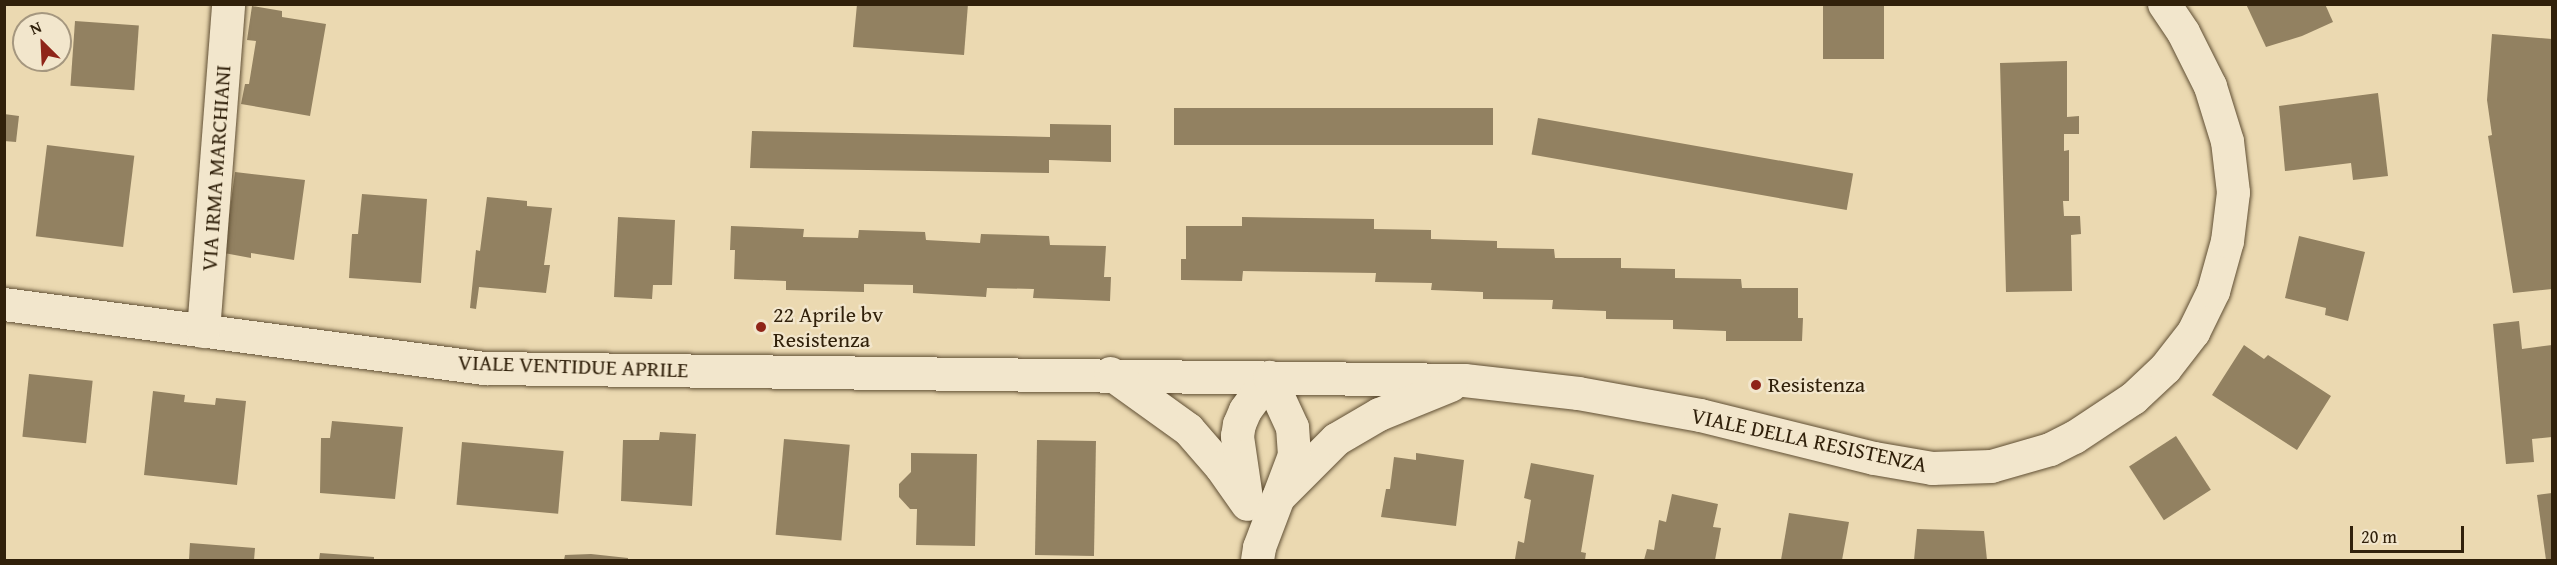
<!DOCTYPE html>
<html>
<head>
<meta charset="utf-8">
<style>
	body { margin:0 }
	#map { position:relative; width:2557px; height:565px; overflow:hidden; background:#ebd9b1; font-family:"Gentium Book Plus",serif }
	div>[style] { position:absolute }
	.building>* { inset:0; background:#928161; transform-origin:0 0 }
	.roads { filter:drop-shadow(0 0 2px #604f34) drop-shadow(0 0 2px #604f34) }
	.minor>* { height:33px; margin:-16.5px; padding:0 16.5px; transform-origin:16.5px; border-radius:16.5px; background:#f2e6cc }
	.dots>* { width:16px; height:16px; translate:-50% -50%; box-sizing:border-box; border:3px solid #f2e6cc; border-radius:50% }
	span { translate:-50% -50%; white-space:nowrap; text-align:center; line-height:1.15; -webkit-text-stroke:4.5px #f2e6cc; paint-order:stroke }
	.street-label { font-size:22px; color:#31210b }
	.poi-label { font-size:22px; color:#31210b }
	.left { translate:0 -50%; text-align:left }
	.frame { position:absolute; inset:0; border:6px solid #31210b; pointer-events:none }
	.north { position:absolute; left:12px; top:12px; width:60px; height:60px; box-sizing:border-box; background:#f2e6cc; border:2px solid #a5977f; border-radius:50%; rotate:336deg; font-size:16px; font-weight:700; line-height:24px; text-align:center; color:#31210b }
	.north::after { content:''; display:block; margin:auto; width:21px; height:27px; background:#8f2418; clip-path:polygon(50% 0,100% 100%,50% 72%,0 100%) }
	.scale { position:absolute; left:2350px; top:526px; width:114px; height:27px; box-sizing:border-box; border:3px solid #31210b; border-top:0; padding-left:8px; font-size:18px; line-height:21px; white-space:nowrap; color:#31210b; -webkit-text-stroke:4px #f2e6cc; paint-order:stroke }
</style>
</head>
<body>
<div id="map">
	<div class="building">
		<i style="clip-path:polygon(857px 4px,968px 4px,964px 55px,853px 47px)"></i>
		<i style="left:1823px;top:4px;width:61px;height:55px"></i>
		<i style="clip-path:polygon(2246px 4px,2325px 4px,2333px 22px,2302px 36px,2266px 47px)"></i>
		<i style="clip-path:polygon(252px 6px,282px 11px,282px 17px,326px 24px,310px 116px,241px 104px,245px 84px,249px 84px,256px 41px,247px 40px)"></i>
		<i style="left:75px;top:21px;width:64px;height:65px;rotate:4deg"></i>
		<i style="clip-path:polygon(2492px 34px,2552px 39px,2552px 289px,2513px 293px,2488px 136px,2492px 135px,2487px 100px)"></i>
		<i style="clip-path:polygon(2067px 61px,2067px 117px,2079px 116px,2079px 134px,2064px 134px,2064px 151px,2069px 150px,2069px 201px,2063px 201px,2064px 216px,2080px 216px,2081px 234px,2071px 235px,2072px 291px,2006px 292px,2000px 63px)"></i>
		<i style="clip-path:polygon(2378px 93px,2388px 176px,2353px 180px,2351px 163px,2285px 171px,2279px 106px)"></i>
		<i style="left:1174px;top:108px;width:319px;height:37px"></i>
		<i style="clip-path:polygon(4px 114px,19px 116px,16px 142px,4px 141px)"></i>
		<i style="left:1538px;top:118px;width:320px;height:37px;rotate:10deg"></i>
		<i style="clip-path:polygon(1050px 124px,1111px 125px,1111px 162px,1049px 160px,1049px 173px,750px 168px,752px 131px,1050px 137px)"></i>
		<i style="left:47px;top:145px;width:88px;height:92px;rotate:7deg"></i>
		<i style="clip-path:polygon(235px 172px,305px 180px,294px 260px,251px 253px,251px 258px,224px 253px)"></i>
		<i style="clip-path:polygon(362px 194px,427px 199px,421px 283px,349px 278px,352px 234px,358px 234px)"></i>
		<i style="clip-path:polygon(487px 197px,527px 201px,527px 206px,552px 208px,544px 265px,550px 265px,546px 293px,479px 287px,476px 309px,470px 308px,476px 250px,480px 251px)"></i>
		<i style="clip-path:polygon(618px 217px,675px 220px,672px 285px,653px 285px,652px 299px,614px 297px)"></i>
		<i style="clip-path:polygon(1242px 217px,1374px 219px,1374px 229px,1431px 230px,1431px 239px,1497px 241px,1497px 248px,1554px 249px,1555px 258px,1621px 258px,1621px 268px,1675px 269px,1675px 278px,1741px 279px,1742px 288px,1798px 288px,1798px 318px,1803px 318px,1802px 341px,1726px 341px,1726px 331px,1673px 329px,1673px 320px,1606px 319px,1606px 311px,1552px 309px,1553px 300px,1483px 299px,1483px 292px,1431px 290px,1432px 283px,1375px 282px,1376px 273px,1243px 271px,1242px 281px,1181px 280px,1181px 259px,1186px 259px,1186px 226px,1242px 226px)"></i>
		<i style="clip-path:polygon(731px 226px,804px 229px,803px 237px,858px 238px,859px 230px,925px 232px,926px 240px,980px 243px,981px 234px,1049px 236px,1050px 245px,1106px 246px,1104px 277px,1111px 277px,1110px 301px,1033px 298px,1034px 289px,987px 288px,986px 297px,913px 293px,913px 285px,864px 284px,864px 292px,786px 290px,786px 281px,734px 279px,735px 250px,730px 250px)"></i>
		<i style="clip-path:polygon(2299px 236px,2365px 252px,2348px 321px,2325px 315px,2326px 308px,2285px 298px)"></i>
		<i style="clip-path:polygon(2519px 321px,2522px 349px,2552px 345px,2552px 437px,2532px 439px,2534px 462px,2506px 464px,2493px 324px)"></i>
		<i style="clip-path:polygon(2244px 345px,2264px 359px,2268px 355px,2331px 396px,2297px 450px,2212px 395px)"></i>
		<i style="left:29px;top:374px;width:64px;height:63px;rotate:6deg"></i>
		<i style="clip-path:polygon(153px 391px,185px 395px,184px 402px,215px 405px,216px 398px,246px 401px,237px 485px,144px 475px)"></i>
		<i style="clip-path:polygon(332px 421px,403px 427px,395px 499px,320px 493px,321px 438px,330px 438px)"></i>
		<i style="clip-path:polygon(660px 432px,696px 434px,692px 506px,621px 501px,623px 440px,659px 440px)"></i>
		<i style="left:2176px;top:436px;width:64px;height:56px;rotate:57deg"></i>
		<i style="left:784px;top:439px;width:66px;height:96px;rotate:5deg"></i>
		<i style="left:1037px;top:440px;width:59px;height:115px;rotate:1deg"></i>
		<i style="left:462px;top:442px;width:102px;height:63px;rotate:5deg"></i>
		<i style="clip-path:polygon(911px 453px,977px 454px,975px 546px,916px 545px,917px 509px,910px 509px,899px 497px,899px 484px,911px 472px)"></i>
		<i style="clip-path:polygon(1416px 453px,1464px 460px,1456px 526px,1381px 517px,1386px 489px,1390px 489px,1394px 457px,1416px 460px)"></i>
		<i style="clip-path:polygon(1531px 463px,1594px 475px,1581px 552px,1586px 553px,1585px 560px,1515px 559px,1518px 541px,1524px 543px,1531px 500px,1524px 498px)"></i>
		<i style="clip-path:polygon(2552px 493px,2552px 560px,2546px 560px,2537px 495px)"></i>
		<i style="clip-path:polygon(1672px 494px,1718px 504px,1713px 527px,1721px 528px,1715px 560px,1644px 560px,1647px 549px,1654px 550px,1659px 520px,1666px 522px)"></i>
		<i style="clip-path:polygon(1789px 513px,1849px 522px,1842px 560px,1781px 560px)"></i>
		<i style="clip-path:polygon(1917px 529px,1984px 531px,1987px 560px,1914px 560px)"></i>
		<i style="clip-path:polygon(190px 543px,255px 548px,254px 560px,189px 560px)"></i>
		<i style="clip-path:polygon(320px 553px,374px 557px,374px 560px,319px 560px)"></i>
		<i style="clip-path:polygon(591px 554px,628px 558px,628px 560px,564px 560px,565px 555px)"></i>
	</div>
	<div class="roads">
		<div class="minor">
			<i style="left:4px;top:304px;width:485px;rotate:7.6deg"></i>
			<i style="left:485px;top:368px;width:979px;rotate:0.7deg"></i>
			<i style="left:1464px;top:380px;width:115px;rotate:6.5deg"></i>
			<i style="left:1578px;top:393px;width:124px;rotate:10.2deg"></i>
			<i style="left:1700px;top:415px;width:179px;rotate:13.9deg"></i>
			<i style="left:1874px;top:458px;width:59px;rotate:9.8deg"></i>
			<i style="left:1932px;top:468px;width:59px;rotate:-1.9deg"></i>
			<i style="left:1991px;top:466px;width:61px;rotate:-16.1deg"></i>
			<i style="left:2050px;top:449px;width:27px;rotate:-27deg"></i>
			<i style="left:2074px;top:437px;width:71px;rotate:-33.5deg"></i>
			<i style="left:2133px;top:398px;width:44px;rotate:-43.2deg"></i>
			<i style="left:2165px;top:368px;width:46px;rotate:-52.1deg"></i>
			<i style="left:2193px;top:332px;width:46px;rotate:-64deg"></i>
			<i style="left:2213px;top:291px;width:52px;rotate:-74.4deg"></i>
			<i style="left:2227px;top:241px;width:49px;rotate:-83deg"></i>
			<i style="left:2233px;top:192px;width:51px;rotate:-96.7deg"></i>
			<i style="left:2227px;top:141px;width:58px;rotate:-107.2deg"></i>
			<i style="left:2210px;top:86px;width:60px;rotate:-116.6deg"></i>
			<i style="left:2183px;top:32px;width:34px;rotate:-124deg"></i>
			<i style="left:203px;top:331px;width:328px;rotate:-85.6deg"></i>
			<i style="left:1110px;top:373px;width:96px;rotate:35.7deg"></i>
			<i style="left:1188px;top:429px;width:50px;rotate:49deg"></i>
			<i style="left:1221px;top:467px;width:45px;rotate:54.9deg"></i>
			<i style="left:1278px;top:497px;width:82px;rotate:-45deg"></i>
			<i style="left:1336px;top:439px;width:50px;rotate:-30.2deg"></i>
			<i style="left:1379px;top:414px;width:77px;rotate:-22.2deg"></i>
			<i style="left:1246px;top:498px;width:63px;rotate:-98.3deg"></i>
			<i style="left:1237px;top:436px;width:12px;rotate:-81deg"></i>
			<i style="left:1239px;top:424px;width:15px;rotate:-67deg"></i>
			<i style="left:1245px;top:410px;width:41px;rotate:-54deg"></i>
			<i style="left:1257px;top:560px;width:13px;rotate:-81deg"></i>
			<i style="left:1259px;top:547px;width:98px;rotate:-69.2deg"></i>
			<i style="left:1294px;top:455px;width:28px;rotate:-94deg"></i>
			<i style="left:1292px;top:427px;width:55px;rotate:-114.7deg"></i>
		</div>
	</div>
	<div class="dots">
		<i style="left:761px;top:327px;background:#8f2418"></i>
		<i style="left:1756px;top:385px;background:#8f2418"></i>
	</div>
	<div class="street-label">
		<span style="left:216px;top:168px;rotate:-86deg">VIA IRMA MARCHIANI</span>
		<span style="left:573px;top:366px;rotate:2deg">VIALE VENTIDUE APRILE</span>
		<span style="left:1809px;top:440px;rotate:12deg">VIALE DELLA RESISTENZA</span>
	</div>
	<div class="poi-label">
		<span class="left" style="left:773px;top:327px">22 Aprile bv<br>Resistenza</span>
		<span class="left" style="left:1768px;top:385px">Resistenza</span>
	</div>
	<div class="frame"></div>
	<div class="north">N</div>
	<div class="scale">20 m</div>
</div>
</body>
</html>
